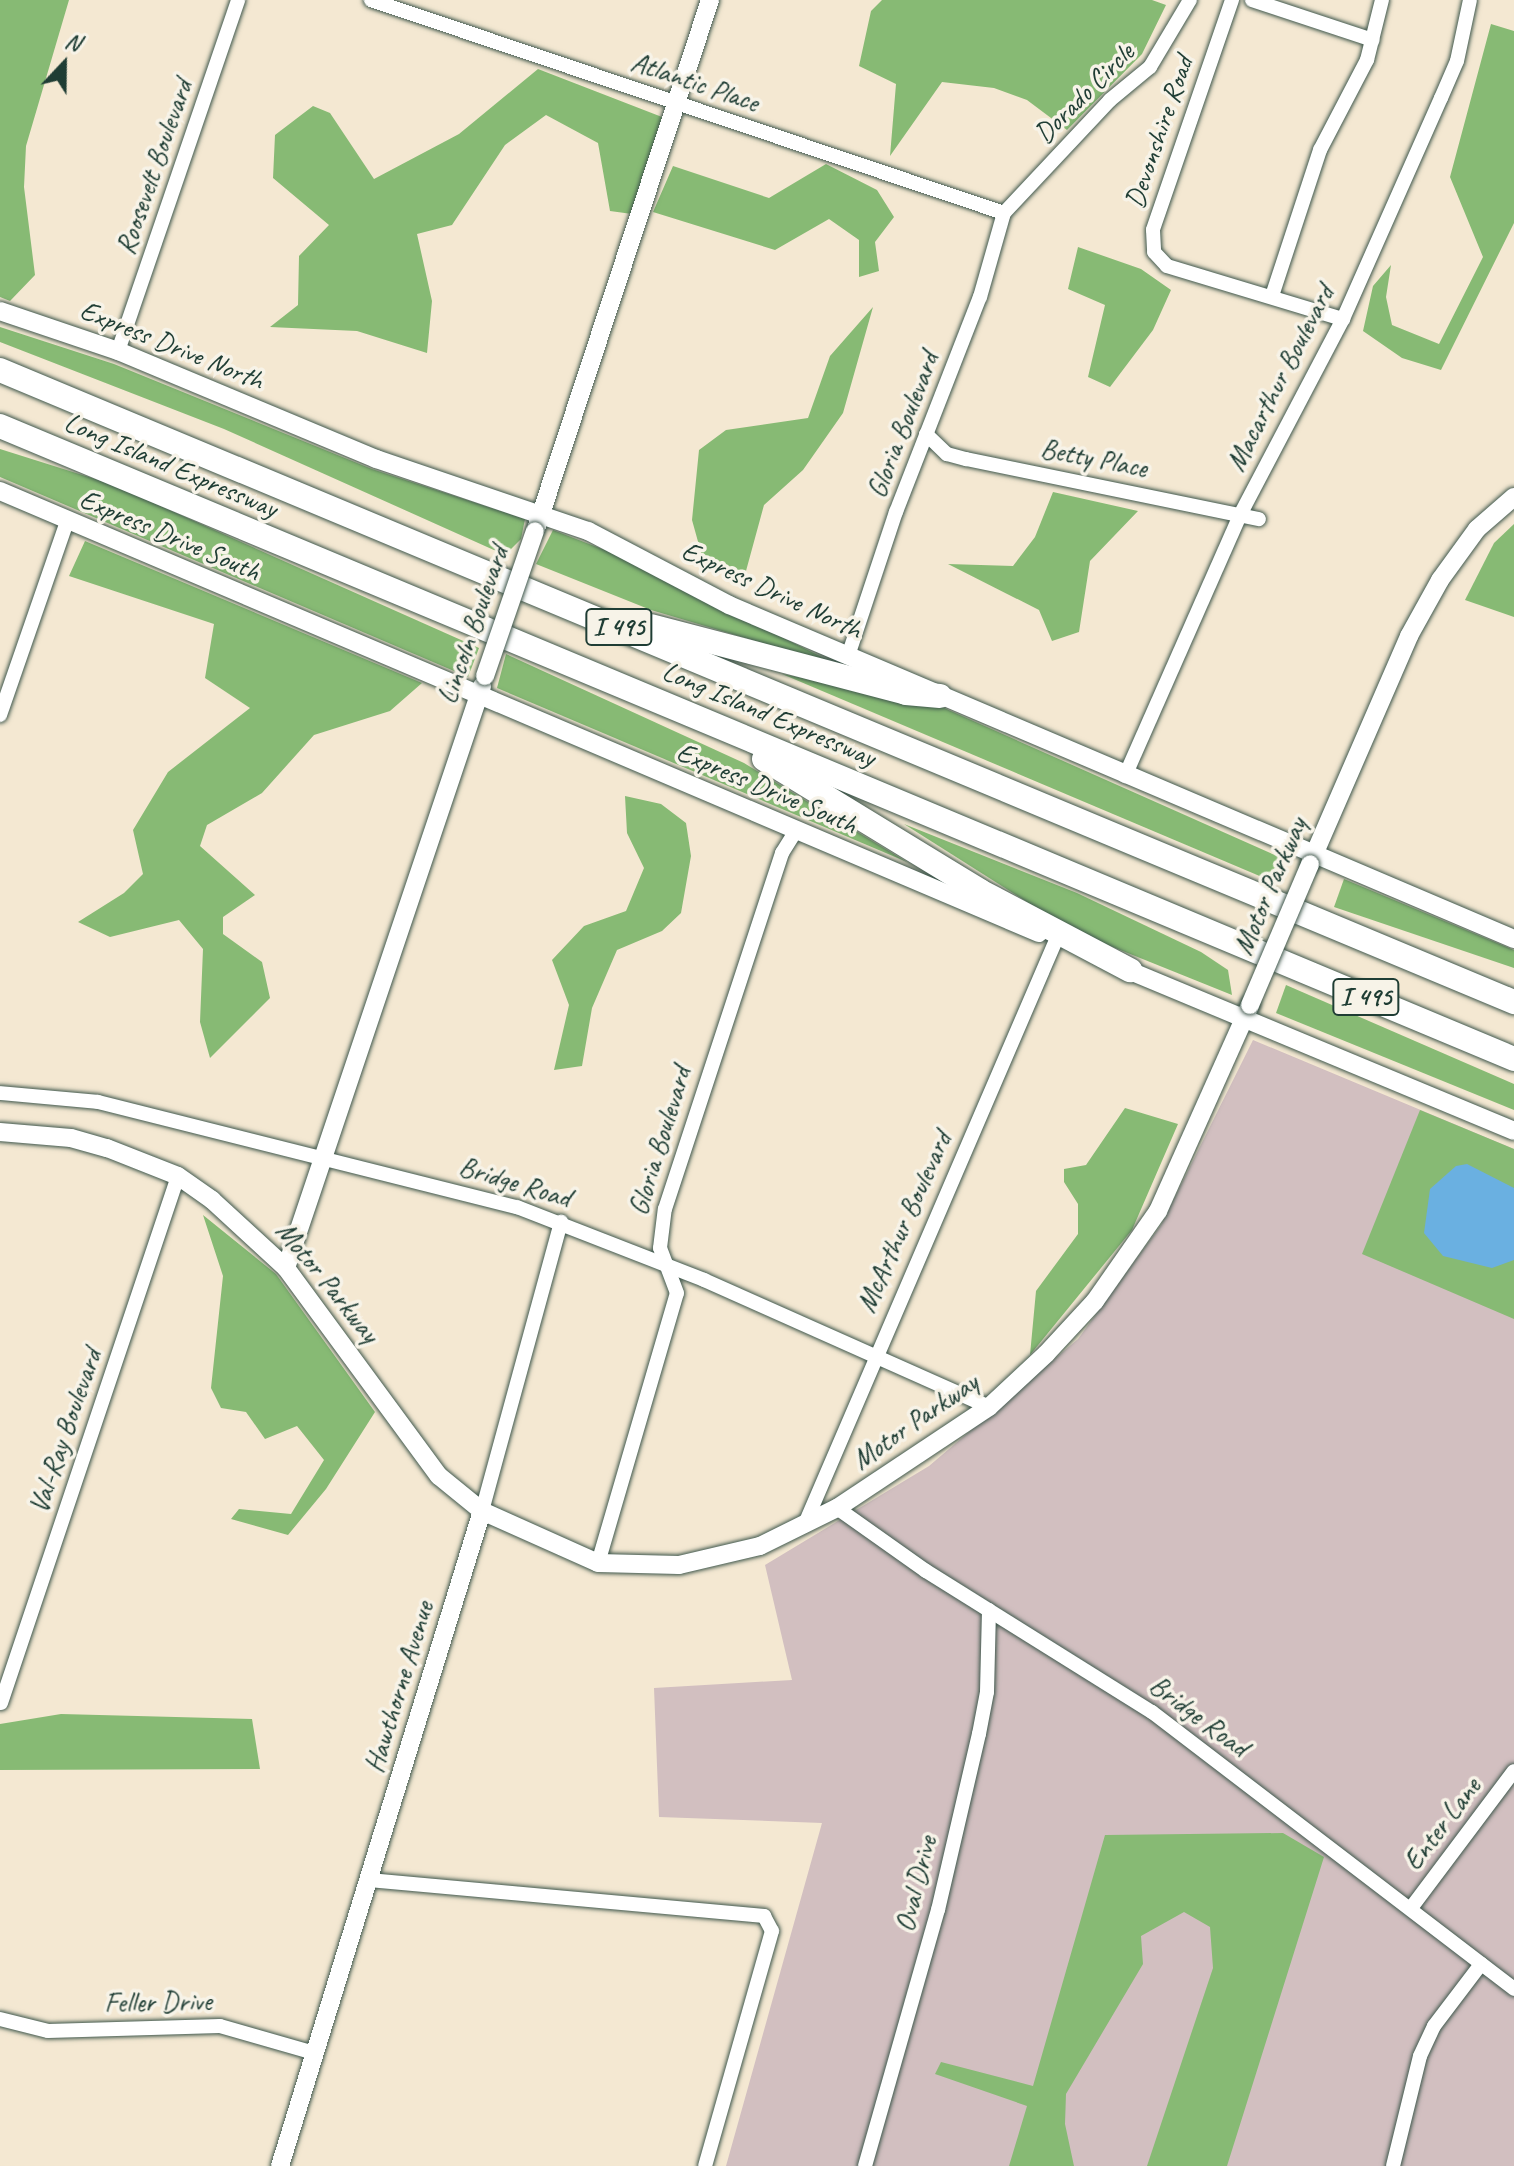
<!DOCTYPE html>
<html>
<head>
<meta charset="utf-8">
<style>
	body { margin:0 }
	#map { position:relative; width:1514px; height:2166px; overflow:hidden; background:#f4e8d2; font-family:Caveat,sans-serif }
	div>[style] { position:absolute }
	.industrial>* { inset:0; background:#d2bfc0 }
	.forest>* { inset:0; background:#87ba74 }
	.water>* { inset:0; background:#6ab0e1 }
	.roads { filter:drop-shadow(0 0 2px #3f574c) drop-shadow(0 0 2px #3f574c) }
	.street>* { height:14px; margin:-7px; padding:0 7px; transform-origin:7px; border-radius:7px; background:#fff }
	.secondary>* { height:18px; margin:-9px; padding:0 9px; transform-origin:9px; border-radius:9px; background:#fff }
	.highway>* { height:24px; margin:-12px; padding:0 12px; transform-origin:12px; border-radius:12px; background:#fff }
	.bridges { filter:drop-shadow(0 0 2px #3f574c) drop-shadow(0 0 2px #3f574c) }
	.secondary-bridge>* { height:18px; margin:-9px; padding:0 9px; transform-origin:9px; border-radius:9px; background:#fff }
	span { translate:-50% -50%; white-space:nowrap; text-align:center; line-height:1.15; -webkit-text-stroke:7px #f7f3e8; paint-order:stroke }
	.shield-label span { padding:2px 6px; background:#f7f3e8; border:2px solid; border-radius:6px; -webkit-text-stroke-width:0 }
	.shield-label { font-size:26px; color:#1f3d34; font-weight:700 }
	.street-label { font-size:28px; color:#1f3d34 }
	.north { position:absolute; left:24px; top:24px; width:80px; height:80px; -webkit-text-stroke:6px #f7f3e8; paint-order:stroke; rotate:22deg; font-size:22px; font-weight:700; line-height:32px; text-align:center; color:#1f3d34 }
	.north::after { content:''; display:block; margin:auto; width:28px; height:36px; background:#1f3d34; clip-path:polygon(50% 0,100% 100%,50% 72%,0 100%) }
</style>
</head>
<body>
<div id="map">
	<div class="industrial">
		<i style="clip-path:polygon(1253px 1040px,1514px 1149px,1514px 2166px,726px 2166px,822px 1823px,659px 1817px,654px 1688px,792px 1680px,765px 1565px,929px 1466px,1078px 1339px,1161px 1225px)"></i>
	</div>
	<div class="forest">
		<i style="clip-path:polygon(0 0,69px 0,26px 146px,24px 187px,35px 275px,10px 301px,0 297px)"></i>
		<i style="clip-path:polygon(882px 0,1152px 0,1166px 5px,1142px 54px,1067px 130px,1027px 100px,994px 88px,942px 82px,890px 156px,896px 84px,859px 66px,871px 11px)"></i>
		<i style="clip-path:polygon(1491px 24px,1514px 31px,1514px 223px,1441px 370px,1402px 358px,1363px 331px,1373px 286px,1391px 265px,1386px 297px,1392px 325px,1439px 344px,1483px 257px,1450px 177px)"></i>
		<i style="clip-path:polygon(538px 69px,662px 117px,632px 214px,610px 211px,598px 143px,546px 115px,505px 145px,452px 225px,417px 234px,432px 301px,427px 353px,357px 331px,270px 327px,298px 305px,299px 256px,329px 225px,273px 178px,275px 135px,313px 106px,330px 113px,374px 179px,459px 134px)"></i>
		<i style="clip-path:polygon(826px 164px,877px 190px,894px 217px,875px 242px,879px 271px,859px 277px,859px 240px,829px 219px,775px 250px,653px 212px,673px 166px,769px 198px)"></i>
		<i style="clip-path:polygon(1078px 247px,1141px 269px,1171px 290px,1153px 330px,1110px 387px,1088px 377px,1105px 305px,1068px 289px)"></i>
		<i style="clip-path:polygon(873px 307px,843px 413px,803px 470px,764px 505px,743px 582px,702px 556px,692px 520px,699px 450px,726px 430px,808px 418px,830px 356px)"></i>
		<i style="clip-path:polygon(0 327px,114px 364px,372px 469px,525px 519px,521px 539px,505px 555px,224px 429px,0 342px)"></i>
		<i style="clip-path:polygon(0 449px,111px 484px,479px 648px,468px 677px,0 477px)"></i>
		<i style="clip-path:polygon(1053px 492px,1138px 511px,1090px 561px,1079px 632px,1052px 641px,1039px 610px,948px 564px,1013px 566px,1035px 537px)"></i>
		<i style="clip-path:polygon(1514px 524px,1514px 617px,1465px 600px,1494px 543px)"></i>
		<i style="clip-path:polygon(553px 530px,610px 552px,840px 666px,651px 610px,536px 564px)"></i>
		<i style="clip-path:polygon(85px 541px,422px 683px,390px 711px,314px 735px,262px 793px,207px 825px,200px 846px,255px 895px,223px 917px,223px 934px,262px 962px,270px 998px,210px 1058px,200px 1022px,203px 949px,179px 920px,110px 937px,78px 922px,124px 893px,143px 874px,133px 830px,168px 772px,250px 708px,205px 678px,214px 624px,69px 576px)"></i>
		<i style="clip-path:polygon(506px 654px,744px 763px,907px 862px,497px 688px)"></i>
		<i style="clip-path:polygon(782px 674px,933px 703px,1286px 860px,1274px 882px)"></i>
		<i style="clip-path:polygon(625px 796px,661px 804px,686px 823px,691px 856px,681px 913px,662px 931px,617px 950px,592px 1008px,582px 1066px,554px 1070px,569px 1005px,552px 960px,584px 926px,626px 911px,644px 868px,627px 833px)"></i>
		<i style="clip-path:polygon(904px 824px,1077px 893px,1201px 952px,1228px 970px,1232px 995px,1073px 931px)"></i>
		<i style="clip-path:polygon(1344px 879px,1514px 950px,1514px 968px,1334px 907px)"></i>
		<i style="clip-path:polygon(1286px 985px,1514px 1084px,1514px 1110px,1276px 1013px)"></i>
		<i style="clip-path:polygon(1125px 1108px,1178px 1124px,1132px 1230px,1030px 1355px,1036px 1291px,1078px 1234px,1078px 1204px,1064px 1182px,1064px 1169px,1086px 1165px)"></i>
		<i style="clip-path:polygon(1420px 1110px,1514px 1149px,1514px 1319px,1362px 1254px)"></i>
		<i style="clip-path:polygon(203px 1215px,276px 1274px,375px 1412px,326px 1489px,288px 1535px,231px 1519px,239px 1509px,291px 1514px,324px 1460px,297px 1426px,265px 1439px,246px 1412px,221px 1408px,211px 1388px,223px 1276px)"></i>
		<i style="clip-path:polygon(61px 1714px,252px 1719px,260px 1769px,0 1770px,0 1724px)"></i>
		<i style="clip-path:polygon(1283px 1833px,1324px 1857px,1227px 2166px,1147px 2166px,1213px 1968px,1210px 1927px,1184px 1912px,1141px 1936px,1143px 1964px,1066px 2094px,1065px 2124px,1074px 2166px,1009px 2166px,1027px 2106px,935px 2074px,941px 2062px,1033px 2086px,1105px 1835px)"></i>
	</div>
	<div class="water">
		<i style="clip-path:polygon(1467px 1164px,1514px 1188px,1514px 1260px,1492px 1268px,1443px 1256px,1424px 1233px,1430px 1189px,1456px 1166px)"></i>
	</div>
	<div class="roads">
		<div class="street">
			<i style="left:371px;top:0;width:668px;rotate:18.6deg"></i>
			<i style="left:1232px;top:0;width:243px;rotate:109deg"></i>
			<i style="left:1153px;top:230px;width:22px;rotate:87deg"></i>
			<i style="left:1154px;top:252px;width:19px;rotate:47deg"></i>
			<i style="left:1167px;top:266px;width:184px;rotate:16.8deg"></i>
			<i style="left:1252px;top:0;width:127px;rotate:18.3deg"></i>
			<i style="left:1272px;top:296px;width:154px;rotate:-71.8deg"></i>
			<i style="left:1320px;top:150px;width:102px;rotate:-62.4deg"></i>
			<i style="left:1367px;top:60px;width:62px;rotate:-76deg"></i>
			<i style="left:118px;top:351px;width:371px;rotate:-71.1deg"></i>
			<i style="left:926px;top:434px;width:29px;rotate:44deg"></i>
			<i style="left:947px;top:454px;width:20px;rotate:15deg"></i>
			<i style="left:966px;top:459px;width:299px;rotate:11.6deg"></i>
			<i style="left:848px;top:656px;width:152px;rotate:-71.6deg"></i>
			<i style="left:896px;top:512px;width:231px;rotate:-68.7deg"></i>
			<i style="left:980px;top:297px;width:87px;rotate:-74.1deg"></i>
			<i style="left:1004px;top:213px;width:155px;rotate:-46.8deg"></i>
			<i style="left:1110px;top:100px;width:52px;rotate:-39.5deg"></i>
			<i style="left:1150px;top:67px;width:78px;rotate:-59.2deg"></i>
			<i style="left:0;top:715px;width:204px;rotate:-70.9deg"></i>
			<i style="left:1125px;top:776px;width:285px;rotate:-66.2deg"></i>
			<i style="left:1240px;top:515px;width:221px;rotate:-62.3deg"></i>
			<i style="left:1343px;top:319px;width:242px;rotate:-66.1deg"></i>
			<i style="left:1441px;top:98px;width:40px;rotate:-66.6deg"></i>
			<i style="left:1457px;top:61px;width:62px;rotate:-78deg"></i>
			<i style="left:0;top:1093px;width:98px;rotate:5.2deg"></i>
			<i style="left:98px;top:1102px;width:432px;rotate:14.1deg"></i>
			<i style="left:517px;top:1207px;width:201px;rotate:21.3deg"></i>
			<i style="left:704px;top:1280px;width:312px;rotate:24deg"></i>
			<i style="left:837px;top:1508px;width:109px;rotate:35.3deg"></i>
			<i style="left:926px;top:1571px;width:266px;rotate:32deg"></i>
			<i style="left:1152px;top:1712px;width:456px;rotate:37.4deg"></i>
			<i style="left:482px;top:1511px;width:300px;rotate:-74.7deg"></i>
			<i style="left:804px;top:1526px;width:638px;rotate:-66.73deg"></i>
			<i style="left:598px;top:1563px;width:281px;rotate:-73.7deg"></i>
			<i style="left:677px;top:1293px;width:48px;rotate:-110.7deg"></i>
			<i style="left:660px;top:1248px;width:39px;rotate:-83deg"></i>
			<i style="left:665px;top:1209px;width:375px;rotate:-71.8deg"></i>
			<i style="left:782px;top:853px;width:26px;rotate:-58deg"></i>
			<i style="left:1px;top:1703px;width:556px;rotate:-71.43deg"></i>
			<i style="left:369px;top:1880px;width:397px;rotate:5.2deg"></i>
			<i style="left:764px;top:1916px;width:17px;rotate:62deg"></i>
			<i style="left:772px;top:1931px;width:244px;rotate:105.9deg"></i>
			<i style="left:1411px;top:1908px;width:171px;rotate:-53.1deg"></i>
			<i style="left:0;top:2019px;width:49px;rotate:14deg"></i>
			<i style="left:48px;top:2031px;width:172px;rotate:-1.7deg"></i>
			<i style="left:220px;top:2026px;width:98px;rotate:16deg"></i>
			<i style="left:865px;top:2166px;width:266px;rotate:-74.1deg"></i>
			<i style="left:938px;top:1910px;width:181px;rotate:-76.9deg"></i>
			<i style="left:979px;top:1734px;width:43px;rotate:-79.2deg"></i>
			<i style="left:987px;top:1692px;width:82px;rotate:-88.6deg"></i>
			<i style="left:1393px;top:2166px;width:113px;rotate:-76.2deg"></i>
			<i style="left:1420px;top:2056px;width:33px;rotate:-65deg"></i>
			<i style="left:1434px;top:2026px;width:78px;rotate:-52.8deg"></i>
		</div>
		<div class="secondary">
			<i style="left:0;top:311px;width:125px;rotate:18.7deg"></i>
			<i style="left:118px;top:351px;width:280px;rotate:22.7deg"></i>
			<i style="left:376px;top:459px;width:224px;rotate:18.8deg"></i>
			<i style="left:588px;top:531px;width:159px;rotate:27.7deg"></i>
			<i style="left:729px;top:605px;width:853px;rotate:23.05deg"></i>
			<i style="left:0;top:491px;width:1129px;rotate:23.05deg"></i>
			<i style="left:537px;top:526px;width:554px;rotate:-71.79deg"></i>
			<i style="left:1310px;top:864px;width:249px;rotate:-66.5deg"></i>
			<i style="left:1409px;top:636px;width:64px;rotate:-61deg"></i>
			<i style="left:1440px;top:580px;width:63px;rotate:-54deg"></i>
			<i style="left:1477px;top:529px;width:49px;rotate:-40.9deg"></i>
			<i style="left:1118px;top:966px;width:429px;rotate:22.6deg"></i>
			<i style="left:0;top:1132px;width:71px;rotate:4.8deg"></i>
			<i style="left:71px;top:1138px;width:37px;rotate:16deg"></i>
			<i style="left:107px;top:1148px;width:76px;rotate:21.5deg"></i>
			<i style="left:178px;top:1176px;width:42px;rotate:35.2deg"></i>
			<i style="left:212px;top:1200px;width:100px;rotate:42.6deg"></i>
			<i style="left:286px;top:1268px;width:258px;rotate:53.7deg"></i>
			<i style="left:439px;top:1476px;width:55px;rotate:39.1deg"></i>
			<i style="left:482px;top:1511px;width:127px;rotate:24.1deg"></i>
			<i style="left:598px;top:1563px;width:81px;rotate:1.4deg"></i>
			<i style="left:679px;top:1565px;width:83px;rotate:-13.2deg"></i>
			<i style="left:760px;top:1546px;width:86px;rotate:-26.3deg"></i>
			<i style="left:837px;top:1508px;width:182px;rotate:-33.6deg"></i>
			<i style="left:989px;top:1407px;width:78px;rotate:-42.9deg"></i>
			<i style="left:1046px;top:1354px;width:72px;rotate:-47.2deg"></i>
			<i style="left:1095px;top:1301px;width:110px;rotate:-55deg"></i>
			<i style="left:1158px;top:1211px;width:226px;rotate:-65.9deg"></i>
			<i style="left:286px;top:1268px;width:614px;rotate:-71.39deg"></i>
			<i style="left:280px;top:2166px;width:685px;rotate:-72.86deg"></i>
		</div>
		<div class="highway">
			<i style="left:0;top:370px;width:1641px;rotate:22.66deg"></i>
			<i style="left:0;top:426px;width:1641px;rotate:22.69deg"></i>
			<i style="left:651px;top:626px;width:264px;rotate:14.7deg"></i>
			<i style="left:906px;top:693px;width:34px;rotate:5deg"></i>
			<i style="left:764px;top:759px;width:253px;rotate:31.4deg"></i>
			<i style="left:980px;top:891px;width:170px;rotate:27.8deg"></i>
		</div>
	</div>
	<div class="bridges">
		<div class="secondary-bridge">
			<i style="left:485px;top:676px;width:153px;rotate:-71deg"></i>
			<i style="left:1250px;top:1005px;width:153px;rotate:-66.9deg"></i>
		</div>
	</div>
	<div class="shield-label">
		<span style="left:619px;top:627px">I 495</span>
		<span style="left:1366px;top:997px">I 495</span>
	</div>
	<div class="street-label">
		<span style="left:695px;top:82px;rotate:19deg">Atlantic Place</span>
		<span style="left:1084px;top:93px;rotate:-45deg">Dorado Circle</span>
		<span style="left:1159px;top:132px;rotate:-71deg">Devonshire Road</span>
		<span style="left:154px;top:167px;rotate:-71deg">Roosevelt Boulevard</span>
		<span style="left:172px;top:345px;rotate:22deg">Express Drive North</span>
		<span style="left:1280px;top:378px;rotate:-63deg">Macarthur Boulevard</span>
		<span style="left:903px;top:425px;rotate:-69deg">Gloria Boulevard</span>
		<span style="left:1094px;top:458px;rotate:11deg">Betty Place</span>
		<span style="left:171px;top:465px;rotate:23deg">Long Island Expressway</span>
		<span style="left:170px;top:535px;rotate:23deg">Express Drive South</span>
		<span style="left:772px;top:590px;rotate:25deg">Express Drive North</span>
		<span style="left:473px;top:625px;rotate:-71deg">Lincoln Boulevard</span>
		<span style="left:769px;top:714px;rotate:23deg">Long Island Expressway</span>
		<span style="left:767px;top:788px;rotate:23deg">Express Drive South</span>
		<span style="left:1270px;top:886px;rotate:-67deg">Motor Parkway</span>
		<span style="left:660px;top:1141px;rotate:-73deg">Gloria Boulevard</span>
		<span style="left:515px;top:1182px;rotate:17deg">Bridge Road</span>
		<span style="left:904px;top:1222px;rotate:-66deg">McArthur Boulevard</span>
		<span style="left:328px;top:1282px;rotate:51deg">Motor Parkway</span>
		<span style="left:915px;top:1421px;rotate:-35deg">Motor Parkway</span>
		<span style="left:65px;top:1431px;rotate:-71deg">Val-Ray Boulevard</span>
		<span style="left:399px;top:1687px;rotate:-73deg">Hawthorne Avenue</span>
		<span style="left:1199px;top:1716px;rotate:37deg">Bridge Road</span>
		<span style="left:1442px;top:1824px;rotate:-53deg">Enter Lane</span>
		<span style="left:916px;top:1884px;rotate:-76deg">Oval Drive</span>
		<span style="left:158px;top:2002px;rotate:-1deg">Feller Drive</span>
	</div>
	<div class="north">N</div>
</div>
</body>
</html>
